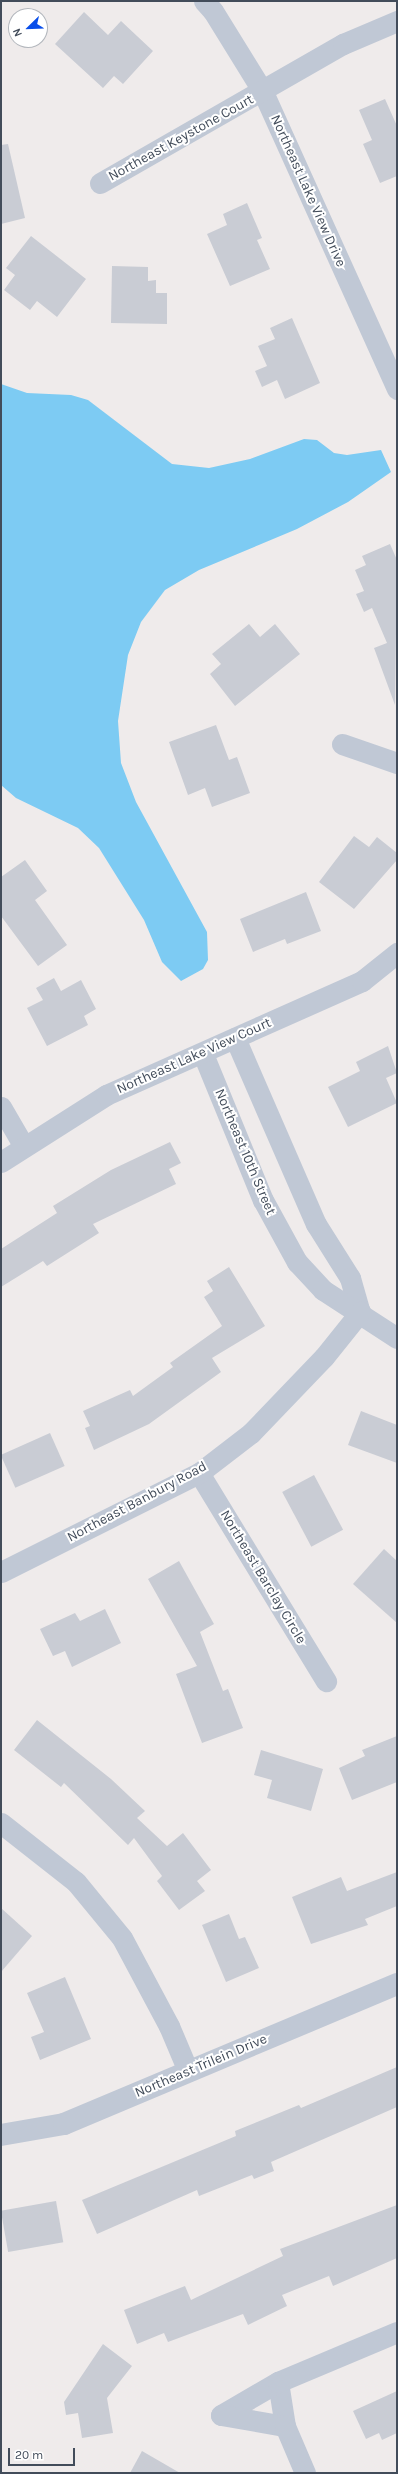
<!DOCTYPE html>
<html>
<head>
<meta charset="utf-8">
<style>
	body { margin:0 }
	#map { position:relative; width:398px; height:2474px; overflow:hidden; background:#efebeb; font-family:Karla,sans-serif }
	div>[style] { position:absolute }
	.water>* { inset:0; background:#7dcbf3 }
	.building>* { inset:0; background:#c9ccd4; transform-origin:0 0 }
	.minor>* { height:21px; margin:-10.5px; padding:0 10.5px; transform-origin:10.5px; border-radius:10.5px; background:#c0c8d5 }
	.tertiary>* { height:22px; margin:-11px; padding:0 11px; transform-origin:11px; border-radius:11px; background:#c0c8d5 }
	span { translate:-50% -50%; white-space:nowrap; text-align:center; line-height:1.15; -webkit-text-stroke:4px #fff; paint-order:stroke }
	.street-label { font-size:14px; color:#424c5a }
	.frame { position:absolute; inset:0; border:2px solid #424c5a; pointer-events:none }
	.north { position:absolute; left:8px; top:8px; width:40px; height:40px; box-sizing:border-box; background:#fff; border:1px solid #b3b7bd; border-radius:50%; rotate:247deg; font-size:11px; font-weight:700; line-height:16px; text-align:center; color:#424c5a }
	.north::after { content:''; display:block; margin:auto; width:14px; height:18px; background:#094eea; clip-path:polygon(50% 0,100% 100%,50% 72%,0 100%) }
	.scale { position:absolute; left:8px; top:2448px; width:67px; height:18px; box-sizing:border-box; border:2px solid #424c5a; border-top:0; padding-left:5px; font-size:12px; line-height:14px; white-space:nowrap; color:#424c5a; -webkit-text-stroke:3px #fff; paint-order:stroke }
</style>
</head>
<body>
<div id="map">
	<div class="water">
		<i style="clip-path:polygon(1px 384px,27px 393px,71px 395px,88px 400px,172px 464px,209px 468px,250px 459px,304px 439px,317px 440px,334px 453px,347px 455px,381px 450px,391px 472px,348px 502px,297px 529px,199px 570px,165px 590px,141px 622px,128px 655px,118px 721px,121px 763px,136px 802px,207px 932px,208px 960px,203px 969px,181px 981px,162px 962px,144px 920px,99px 848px,78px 828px,16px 798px,1px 785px)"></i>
	</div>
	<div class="building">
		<i style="clip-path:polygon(84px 12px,108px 35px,121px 21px,153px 51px,123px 84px,114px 76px,103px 88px,55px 44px)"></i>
		<i style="clip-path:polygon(385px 99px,397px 126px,397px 176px,380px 183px,363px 144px,372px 140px,359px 110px)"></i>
		<i style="clip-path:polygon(8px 144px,25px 218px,1px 224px,1px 145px)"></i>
		<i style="clip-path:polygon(247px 203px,262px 238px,257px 240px,270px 269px,230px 286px,207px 234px,227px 225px,223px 214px)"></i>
		<i style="clip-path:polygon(31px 236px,86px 279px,57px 317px,37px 301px,30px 310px,4px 290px,15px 275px,6px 268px)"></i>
		<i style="clip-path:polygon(112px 266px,148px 267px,148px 281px,156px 280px,156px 293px,167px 293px,167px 324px,111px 323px)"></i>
		<i style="clip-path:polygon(292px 318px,320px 383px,285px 399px,277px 380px,262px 387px,255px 371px,267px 366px,258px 346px,275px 339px,270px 328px)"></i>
		<i style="clip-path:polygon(390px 544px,397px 560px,395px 705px,374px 648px,387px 643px,372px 608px,364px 612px,356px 594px,364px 591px,355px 570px,366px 565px,362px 556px)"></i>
		<i style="clip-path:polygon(249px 624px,260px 637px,275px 624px,300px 654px,235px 706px,210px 674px,221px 664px,212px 654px)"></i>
		<i style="clip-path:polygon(216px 725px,229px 760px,237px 757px,250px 793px,212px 807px,205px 788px,188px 795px,169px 742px)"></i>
		<i style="clip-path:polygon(354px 836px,369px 847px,377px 837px,397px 853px,397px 860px,354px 909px,319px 882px)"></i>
		<i style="clip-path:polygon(25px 860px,47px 891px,35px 900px,67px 945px,38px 966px,1px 916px,1px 877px)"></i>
		<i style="clip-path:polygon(306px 892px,321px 931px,287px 944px,285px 939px,253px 952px,240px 919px)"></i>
		<i style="clip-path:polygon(54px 978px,61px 991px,81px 980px,96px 1009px,84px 1016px,88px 1025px,47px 1046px,27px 1008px,43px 1000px,36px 988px)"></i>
		<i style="clip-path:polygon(388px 1046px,397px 1073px,386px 1078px,397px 1103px,348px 1127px,328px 1087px,360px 1071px,356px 1062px)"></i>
		<i style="clip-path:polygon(170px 1142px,181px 1163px,169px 1169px,176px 1184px,93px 1224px,99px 1233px,47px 1266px,43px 1261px,1px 1287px,1px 1249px,57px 1213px,53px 1206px,111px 1170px)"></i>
		<i style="clip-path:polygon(229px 1267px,265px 1326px,212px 1358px,221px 1372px,149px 1424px,94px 1450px,85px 1428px,90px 1426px,83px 1411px,130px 1390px,133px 1396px,173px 1367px,170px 1363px,222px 1326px,204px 1297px,213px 1291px,207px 1281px)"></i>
		<i style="clip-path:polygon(361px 1411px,397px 1425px,397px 1463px,348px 1445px)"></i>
		<i style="left:50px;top:1433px;width:36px;height:54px;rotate:66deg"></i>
		<i style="left:314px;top:1475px;width:62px;height:36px;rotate:62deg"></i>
		<i style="clip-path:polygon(384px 1549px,397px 1561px,397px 1623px,353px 1584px)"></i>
		<i style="clip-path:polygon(179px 1561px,214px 1624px,200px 1632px,223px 1691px,228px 1689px,243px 1728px,202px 1743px,176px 1674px,197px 1666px,148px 1579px)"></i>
		<i style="clip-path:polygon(105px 1609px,121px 1643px,72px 1667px,65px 1651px,53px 1656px,40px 1629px,75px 1613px,80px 1621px)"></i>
		<i style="clip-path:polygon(37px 1720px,111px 1779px,145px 1811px,137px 1818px,167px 1846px,183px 1833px,211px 1870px,197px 1881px,205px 1891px,179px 1910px,157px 1881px,162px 1876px,134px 1838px,128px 1845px,64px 1783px,61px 1787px,14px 1750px)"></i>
		<i style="clip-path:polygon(397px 1736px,397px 1782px,352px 1800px,339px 1768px,365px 1756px,362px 1750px)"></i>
		<i style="clip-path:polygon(261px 1750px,323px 1769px,311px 1811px,267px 1798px,272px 1780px,254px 1775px)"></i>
		<i style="clip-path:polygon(397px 1872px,397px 1906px,365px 1919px,368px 1925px,311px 1944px,292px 1897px,341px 1877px,347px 1891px)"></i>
		<i style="clip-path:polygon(1px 1908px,32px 1936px,1px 1972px)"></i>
		<i style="clip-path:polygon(229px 1914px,239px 1939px,245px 1937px,259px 1968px,226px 1982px,202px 1925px)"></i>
		<i style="clip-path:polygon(65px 1977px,91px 2039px,40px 2060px,31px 2037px,44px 2032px,27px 1993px)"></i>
		<i style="clip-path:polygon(397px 2067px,397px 2107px,271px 2162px,274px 2171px,254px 2179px,252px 2175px,199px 2196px,197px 2190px,97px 2234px,82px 2200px,236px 2136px,235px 2131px,299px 2105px,301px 2108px)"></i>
		<i style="left:56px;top:2201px;width:42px;height:56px;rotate:80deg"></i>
		<i style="clip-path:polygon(397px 2205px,397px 2258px,333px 2286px,329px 2276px,282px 2295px,287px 2306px,248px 2325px,243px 2314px,168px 2342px,164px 2333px,137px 2344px,124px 2310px,185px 2286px,191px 2300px,283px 2256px,280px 2249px)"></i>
		<i style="clip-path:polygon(103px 2344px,132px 2366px,107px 2398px,113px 2433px,82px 2438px,78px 2413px,66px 2415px,64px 2402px)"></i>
		<i style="clip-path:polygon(397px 2391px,397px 2433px,382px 2440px,379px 2433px,366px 2439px,353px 2411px)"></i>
		<i style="clip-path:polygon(142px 2451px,180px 2473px,130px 2473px)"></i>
	</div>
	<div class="minor">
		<i style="left:204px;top:1px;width:13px;rotate:48deg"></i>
		<i style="left:213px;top:11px;width:95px;rotate:58.3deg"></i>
		<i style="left:263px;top:92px;width:326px;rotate:65.7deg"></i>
		<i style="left:100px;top:183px;width:280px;rotate:-29.8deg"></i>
		<i style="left:343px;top:44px;width:59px;rotate:-23.1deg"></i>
		<i style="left:342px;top:744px;width:58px;rotate:19.1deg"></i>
		<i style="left:235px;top:1038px;width:203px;rotate:66.5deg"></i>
		<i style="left:316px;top:1224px;width:64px;rotate:57.8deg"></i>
		<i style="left:350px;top:1278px;width:35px;rotate:74deg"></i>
		<i style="left:203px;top:1054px;width:158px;rotate:67.7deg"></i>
		<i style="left:263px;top:1200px;width:71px;rotate:61.3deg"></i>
		<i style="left:297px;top:1262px;width:38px;rotate:47deg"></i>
		<i style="left:323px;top:1290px;width:88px;rotate:33deg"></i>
		<i style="left:1px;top:1107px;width:44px;rotate:59.9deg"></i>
		<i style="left:1px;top:1162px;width:125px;rotate:-32.5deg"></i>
		<i style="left:106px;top:1095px;width:280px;rotate:-24deg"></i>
		<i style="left:362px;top:981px;width:45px;rotate:-38.7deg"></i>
		<i style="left:199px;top:1473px;width:244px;rotate:58.6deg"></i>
		<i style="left:1px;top:1572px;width:221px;rotate:-26.6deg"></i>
		<i style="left:199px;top:1473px;width:66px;rotate:-37.6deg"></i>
		<i style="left:251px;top:1433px;width:105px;rotate:-46.2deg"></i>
		<i style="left:324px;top:1357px;width:58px;rotate:-51.3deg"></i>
		<i style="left:1px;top:1823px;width:95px;rotate:38.2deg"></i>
		<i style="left:76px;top:1882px;width:72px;rotate:50.6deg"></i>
		<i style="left:122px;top:1938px;width:100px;rotate:61.9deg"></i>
		<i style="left:169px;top:2026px;width:49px;rotate:67.1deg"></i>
		<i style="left:278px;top:2382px;width:45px;rotate:81deg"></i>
		<i style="left:221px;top:2415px;width:66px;rotate:-30.1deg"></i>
		<i style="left:278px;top:2382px;width:129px;rotate:-22.8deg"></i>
		<i style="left:221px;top:2415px;width:65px;rotate:9.8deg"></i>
		<i style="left:285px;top:2426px;width:51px;rotate:66.9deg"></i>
	</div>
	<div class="tertiary">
		<i style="left:1px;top:2135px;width:64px;rotate:-9.9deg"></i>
		<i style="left:64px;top:2124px;width:361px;rotate:-22.8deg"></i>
	</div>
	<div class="street-label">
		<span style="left:181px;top:138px;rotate:-29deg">Northeast Keystone Court</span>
		<span style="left:308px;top:191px;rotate:66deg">Northeast Lake View Drive</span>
		<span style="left:194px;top:1056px;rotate:-24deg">Northeast Lake View Court</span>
		<span style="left:245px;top:1152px;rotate:67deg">Northeast 10th Street</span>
		<span style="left:137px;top:1502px;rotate:-28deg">Northeast Banbury Road</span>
		<span style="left:263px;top:1577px;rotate:59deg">Northeast Barclay Circle</span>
		<span style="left:201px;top:2066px;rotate:-23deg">Northeast Trilein Drive</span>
	</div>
	<div class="frame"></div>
	<div class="north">N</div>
	<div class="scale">20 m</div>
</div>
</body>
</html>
